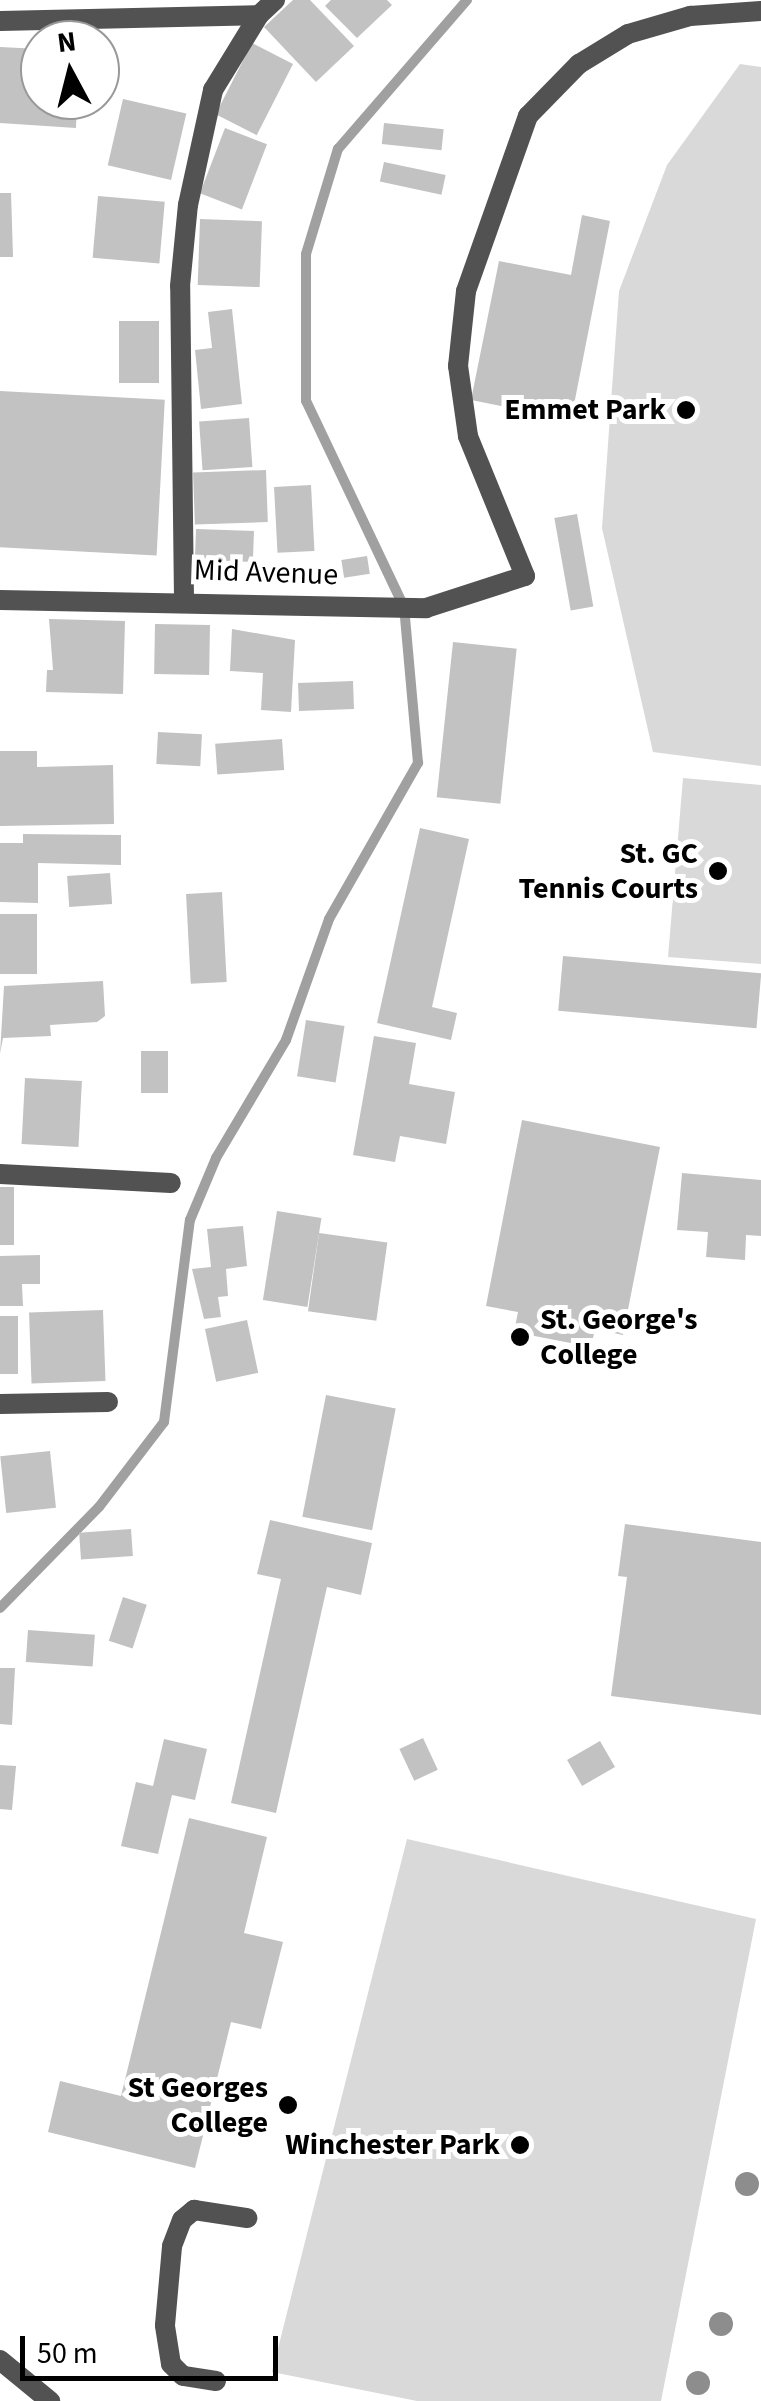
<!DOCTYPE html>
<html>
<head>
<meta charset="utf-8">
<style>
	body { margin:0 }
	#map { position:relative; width:761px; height:2401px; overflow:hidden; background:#fff; font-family:"Source Sans 3",sans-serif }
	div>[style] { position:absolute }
	.green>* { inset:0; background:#d9d9d9 }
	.stream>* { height:10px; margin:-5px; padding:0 5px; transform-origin:5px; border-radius:5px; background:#a0a0a0 }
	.building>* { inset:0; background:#c2c2c2; transform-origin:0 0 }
	.service>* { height:20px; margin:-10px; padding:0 10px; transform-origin:10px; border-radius:10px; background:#525252 }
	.minor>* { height:20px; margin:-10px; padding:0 10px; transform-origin:10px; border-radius:10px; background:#525252 }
	.tertiary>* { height:20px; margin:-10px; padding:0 10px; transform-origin:10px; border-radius:10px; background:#525252 }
	.trees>* { width:24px; height:24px; margin:-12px; border-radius:50%; background:#8d8d8d }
	.dots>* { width:28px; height:28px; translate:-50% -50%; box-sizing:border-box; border:5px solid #fff; border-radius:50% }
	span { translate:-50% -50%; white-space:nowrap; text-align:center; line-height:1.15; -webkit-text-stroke:10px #fff; paint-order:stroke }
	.poi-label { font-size:30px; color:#000; font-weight:700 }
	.right { translate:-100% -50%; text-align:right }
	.left { translate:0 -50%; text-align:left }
	.street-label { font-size:30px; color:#000 }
	.north { position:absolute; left:20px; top:20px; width:100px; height:100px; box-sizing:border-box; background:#fff; border:2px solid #999; border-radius:50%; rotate:353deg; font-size:28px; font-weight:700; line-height:40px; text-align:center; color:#000 }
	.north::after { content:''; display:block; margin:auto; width:35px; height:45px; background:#000; clip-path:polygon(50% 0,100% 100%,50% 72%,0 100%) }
	.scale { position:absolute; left:20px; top:2336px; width:258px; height:45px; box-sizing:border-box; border:5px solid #000; border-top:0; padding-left:12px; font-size:30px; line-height:35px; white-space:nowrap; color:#000; -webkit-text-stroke:8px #fff; paint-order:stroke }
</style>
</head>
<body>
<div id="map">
	<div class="green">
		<i style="clip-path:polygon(740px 64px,761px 67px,761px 766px,653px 752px,602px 528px,619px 291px,667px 165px)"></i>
		<i style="clip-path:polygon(683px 778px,761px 785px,761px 964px,668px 957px)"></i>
		<i style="clip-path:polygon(407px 1839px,756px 1919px,661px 2401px,417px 2401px,272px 2372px)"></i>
	</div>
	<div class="stream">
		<i style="left:0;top:1608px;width:141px;rotate:-45.6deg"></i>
		<i style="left:99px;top:1507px;width:107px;rotate:-52.6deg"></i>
		<i style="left:164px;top:1422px;width:204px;rotate:-82.7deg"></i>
		<i style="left:190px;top:1220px;width:67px;rotate:-67.2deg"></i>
		<i style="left:216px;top:1158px;width:137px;rotate:-59.3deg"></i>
		<i style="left:286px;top:1040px;width:128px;rotate:-70.4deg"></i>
		<i style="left:329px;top:919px;width:180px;rotate:-60.3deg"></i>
		<i style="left:418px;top:763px;width:157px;rotate:-95.1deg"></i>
		<i style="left:404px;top:607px;width:228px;rotate:-115.4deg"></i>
		<i style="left:306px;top:401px;width:147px;rotate:-90deg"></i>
		<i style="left:306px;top:254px;width:110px;rotate:-73.1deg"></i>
		<i style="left:338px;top:149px;width:197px;rotate:-49.1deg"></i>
	</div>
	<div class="building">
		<i style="clip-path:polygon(293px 0,310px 0,354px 46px,316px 82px,264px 27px)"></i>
		<i style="clip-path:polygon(331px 0,387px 0,392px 5px,357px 38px,325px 6px)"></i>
		<i style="left:252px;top:43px;width:46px;height:80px;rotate:27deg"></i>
		<i style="clip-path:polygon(0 47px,40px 49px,40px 100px,77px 100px,76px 128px,0 123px)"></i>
		<i style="left:123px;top:99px;width:65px;height:68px;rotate:13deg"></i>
		<i style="left:384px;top:123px;width:60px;height:21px;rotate:6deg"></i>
		<i style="left:225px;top:128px;width:45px;height:70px;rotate:21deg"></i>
		<i style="left:384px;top:162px;width:63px;height:20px;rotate:12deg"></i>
		<i style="clip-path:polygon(0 193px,11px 193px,13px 257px,0 257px)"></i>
		<i style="left:98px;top:196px;width:67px;height:62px;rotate:5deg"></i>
		<i style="clip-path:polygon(582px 215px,610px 221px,571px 420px,471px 400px,499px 261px,571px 275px)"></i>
		<i style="left:200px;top:219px;width:62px;height:66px;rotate:2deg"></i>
		<i style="clip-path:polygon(232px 309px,242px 404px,201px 409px,195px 350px,212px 348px,208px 312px)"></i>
		<i style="left:119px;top:321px;width:40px;height:62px"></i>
		<i style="left:0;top:391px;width:165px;height:156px;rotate:3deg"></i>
		<i style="left:249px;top:418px;width:49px;height:50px;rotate:86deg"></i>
		<i style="left:266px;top:470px;width:52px;height:73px;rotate:88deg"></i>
		<i style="left:311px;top:485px;width:66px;height:37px;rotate:87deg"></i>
		<i style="left:577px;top:514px;width:94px;height:23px;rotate:80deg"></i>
		<i style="left:196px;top:529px;width:58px;height:31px;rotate:2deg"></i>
		<i style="left:367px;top:556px;width:18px;height:26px;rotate:81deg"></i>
		<i style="clip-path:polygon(49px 619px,125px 621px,123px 694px,46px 692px,47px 670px,53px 670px)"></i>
		<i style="left:155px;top:624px;width:55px;height:50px;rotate:1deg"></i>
		<i style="clip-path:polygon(232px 629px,295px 640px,291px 712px,261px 710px,263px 673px,230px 671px)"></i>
		<i style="left:453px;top:642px;width:64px;height:156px;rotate:6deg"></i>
		<i style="left:353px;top:681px;width:28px;height:55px;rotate:88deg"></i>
		<i style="left:158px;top:732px;width:44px;height:32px;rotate:3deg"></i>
		<i style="left:282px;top:739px;width:31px;height:67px;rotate:86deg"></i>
		<i style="clip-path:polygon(0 751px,37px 751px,37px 767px,113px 765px,114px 824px,0 826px)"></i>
		<i style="clip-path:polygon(420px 828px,469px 839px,432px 1007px,457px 1013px,451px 1040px,377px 1023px)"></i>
		<i style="clip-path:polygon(23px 834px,121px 835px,121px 865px,38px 863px,38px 903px,0 902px,0 843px,23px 843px)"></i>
		<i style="left:110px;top:873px;width:31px;height:43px;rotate:86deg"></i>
		<i style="left:222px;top:892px;width:90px;height:36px;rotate:87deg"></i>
		<i style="left:0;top:914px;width:37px;height:60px"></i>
		<i style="left:563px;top:956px;width:199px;height:55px;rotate:5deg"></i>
		<i style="clip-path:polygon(103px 981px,105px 1016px,97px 1022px,50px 1025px,51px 1036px,3px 1038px,0 1054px,4px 986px)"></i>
		<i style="left:306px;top:1020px;width:39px;height:57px;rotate:9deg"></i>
		<i style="clip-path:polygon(374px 1036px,416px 1043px,409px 1084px,455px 1092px,446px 1144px,400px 1136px,395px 1162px,353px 1155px)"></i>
		<i style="left:141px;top:1051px;width:27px;height:42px"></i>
		<i style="left:25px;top:1078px;width:57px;height:66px;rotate:3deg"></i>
		<i style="clip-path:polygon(522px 1120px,660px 1147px,623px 1335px,595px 1329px,591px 1347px,514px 1332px,518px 1312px,486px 1306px)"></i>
		<i style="clip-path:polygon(682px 1173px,761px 1180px,761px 1236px,746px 1235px,745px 1260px,706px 1257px,708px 1232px,677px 1230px)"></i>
		<i style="left:0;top:1187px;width:14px;height:58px"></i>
		<i style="left:277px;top:1211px;width:45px;height:90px;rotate:9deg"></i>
		<i style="clip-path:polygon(243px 1226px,247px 1266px,226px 1269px,228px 1296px,218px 1297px,221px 1317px,204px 1319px,192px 1269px,211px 1267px,207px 1229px)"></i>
		<i style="left:319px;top:1233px;width:69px;height:79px;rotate:8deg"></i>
		<i style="clip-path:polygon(40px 1255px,40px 1284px,22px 1284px,23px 1306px,0 1306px,0 1256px)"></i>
		<i style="left:103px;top:1310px;width:71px;height:74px;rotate:88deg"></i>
		<i style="left:0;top:1316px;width:18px;height:58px"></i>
		<i style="left:247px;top:1320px;width:54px;height:43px;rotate:78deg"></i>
		<i style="left:326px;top:1395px;width:71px;height:124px;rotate:11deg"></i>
		<i style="left:50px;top:1451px;width:57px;height:50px;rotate:84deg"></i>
		<i style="clip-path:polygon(270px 1520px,372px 1543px,361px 1595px,327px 1587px,276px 1813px,231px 1803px,281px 1579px,257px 1574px)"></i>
		<i style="clip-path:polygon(625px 1524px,761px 1542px,761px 1715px,611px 1696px,627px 1577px,618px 1576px)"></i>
		<i style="left:131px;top:1529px;width:27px;height:52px;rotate:86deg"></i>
		<i style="left:123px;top:1597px;width:25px;height:46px;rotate:18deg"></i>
		<i style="left:28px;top:1630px;width:67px;height:32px;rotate:4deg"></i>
		<i style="clip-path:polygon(0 1668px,15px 1668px,12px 1725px,0 1724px)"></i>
		<i style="left:423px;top:1738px;width:35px;height:26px;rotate:65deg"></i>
		<i style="clip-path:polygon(164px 1739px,207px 1749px,195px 1800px,172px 1795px,158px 1854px,121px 1846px,136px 1782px,153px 1786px)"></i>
		<i style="left:600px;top:1741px;width:30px;height:38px;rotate:60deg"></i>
		<i style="clip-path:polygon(0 1765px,16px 1766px,12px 1810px,0 1809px)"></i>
		<i style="clip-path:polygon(189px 1818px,267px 1837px,244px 1933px,283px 1942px,261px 2029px,231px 2022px,195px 2168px,48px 2132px,60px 2081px,121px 2096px)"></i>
	</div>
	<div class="service">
		<i style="left:525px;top:576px;width:151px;rotate:-112.2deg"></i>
		<i style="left:468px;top:436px;width:71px;rotate:-98.1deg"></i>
		<i style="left:458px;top:366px;width:75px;rotate:-83.9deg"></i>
		<i style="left:466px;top:291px;width:186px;rotate:-70.5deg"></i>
		<i style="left:528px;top:116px;width:73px;rotate:-45.6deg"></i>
		<i style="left:579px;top:64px;width:57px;rotate:-31.5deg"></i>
		<i style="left:628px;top:34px;width:65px;rotate:-16.2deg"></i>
		<i style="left:690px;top:16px;width:71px;rotate:-4deg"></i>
		<i style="left:216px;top:2381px;width:33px;rotate:-171deg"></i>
		<i style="left:183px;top:2376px;width:17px;rotate:-135deg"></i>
		<i style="left:171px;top:2364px;width:39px;rotate:-99deg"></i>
		<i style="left:165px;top:2325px;width:79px;rotate:-84.9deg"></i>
		<i style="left:172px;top:2246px;width:28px;rotate:-69deg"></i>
		<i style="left:182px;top:2220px;width:16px;rotate:-40deg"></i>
		<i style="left:194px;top:2210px;width:54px;rotate:8.6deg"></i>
	</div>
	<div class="minor">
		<i style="left:0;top:21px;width:259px;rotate:-1.3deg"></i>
		<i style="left:259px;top:15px;width:22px;rotate:-43deg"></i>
		<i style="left:184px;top:599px;width:313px;rotate:-90.7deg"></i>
		<i style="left:180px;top:286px;width:81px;rotate:-84.4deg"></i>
		<i style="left:188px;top:205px;width:118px;rotate:-77.7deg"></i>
		<i style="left:213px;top:90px;width:88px;rotate:-58.5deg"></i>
		<i style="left:0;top:600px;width:426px;rotate:1.1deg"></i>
		<i style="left:426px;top:608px;width:104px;rotate:-17.9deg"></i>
		<i style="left:0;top:1174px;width:171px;rotate:3deg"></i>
		<i style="left:0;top:1404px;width:108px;rotate:-1.1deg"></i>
	</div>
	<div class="tertiary">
		<i style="left:0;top:2360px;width:65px;rotate:39.4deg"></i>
	</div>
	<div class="trees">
		<i style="left:747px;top:2184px"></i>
		<i style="left:721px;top:2324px"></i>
		<i style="left:698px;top:2383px"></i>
	</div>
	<div class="dots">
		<i style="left:686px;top:410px;background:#000"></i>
		<i style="left:718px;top:871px;background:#000"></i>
		<i style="left:520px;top:1337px;background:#000"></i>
		<i style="left:288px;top:2105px;background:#000"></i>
		<i style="left:520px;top:2145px;background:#000"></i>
	</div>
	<div class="poi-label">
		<span class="right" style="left:666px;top:410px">Emmet Park</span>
		<span class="right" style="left:698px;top:871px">St. GC<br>Tennis Courts</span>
		<span class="left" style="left:540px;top:1337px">St. George's<br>College</span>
		<span class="right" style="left:268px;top:2105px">St Georges<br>College</span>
		<span class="right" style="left:500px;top:2145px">Winchester Park</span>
	</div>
	<div class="street-label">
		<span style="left:266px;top:573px;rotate:2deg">Mid Avenue</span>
	</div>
	<div class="north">N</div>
	<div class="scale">50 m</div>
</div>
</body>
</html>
